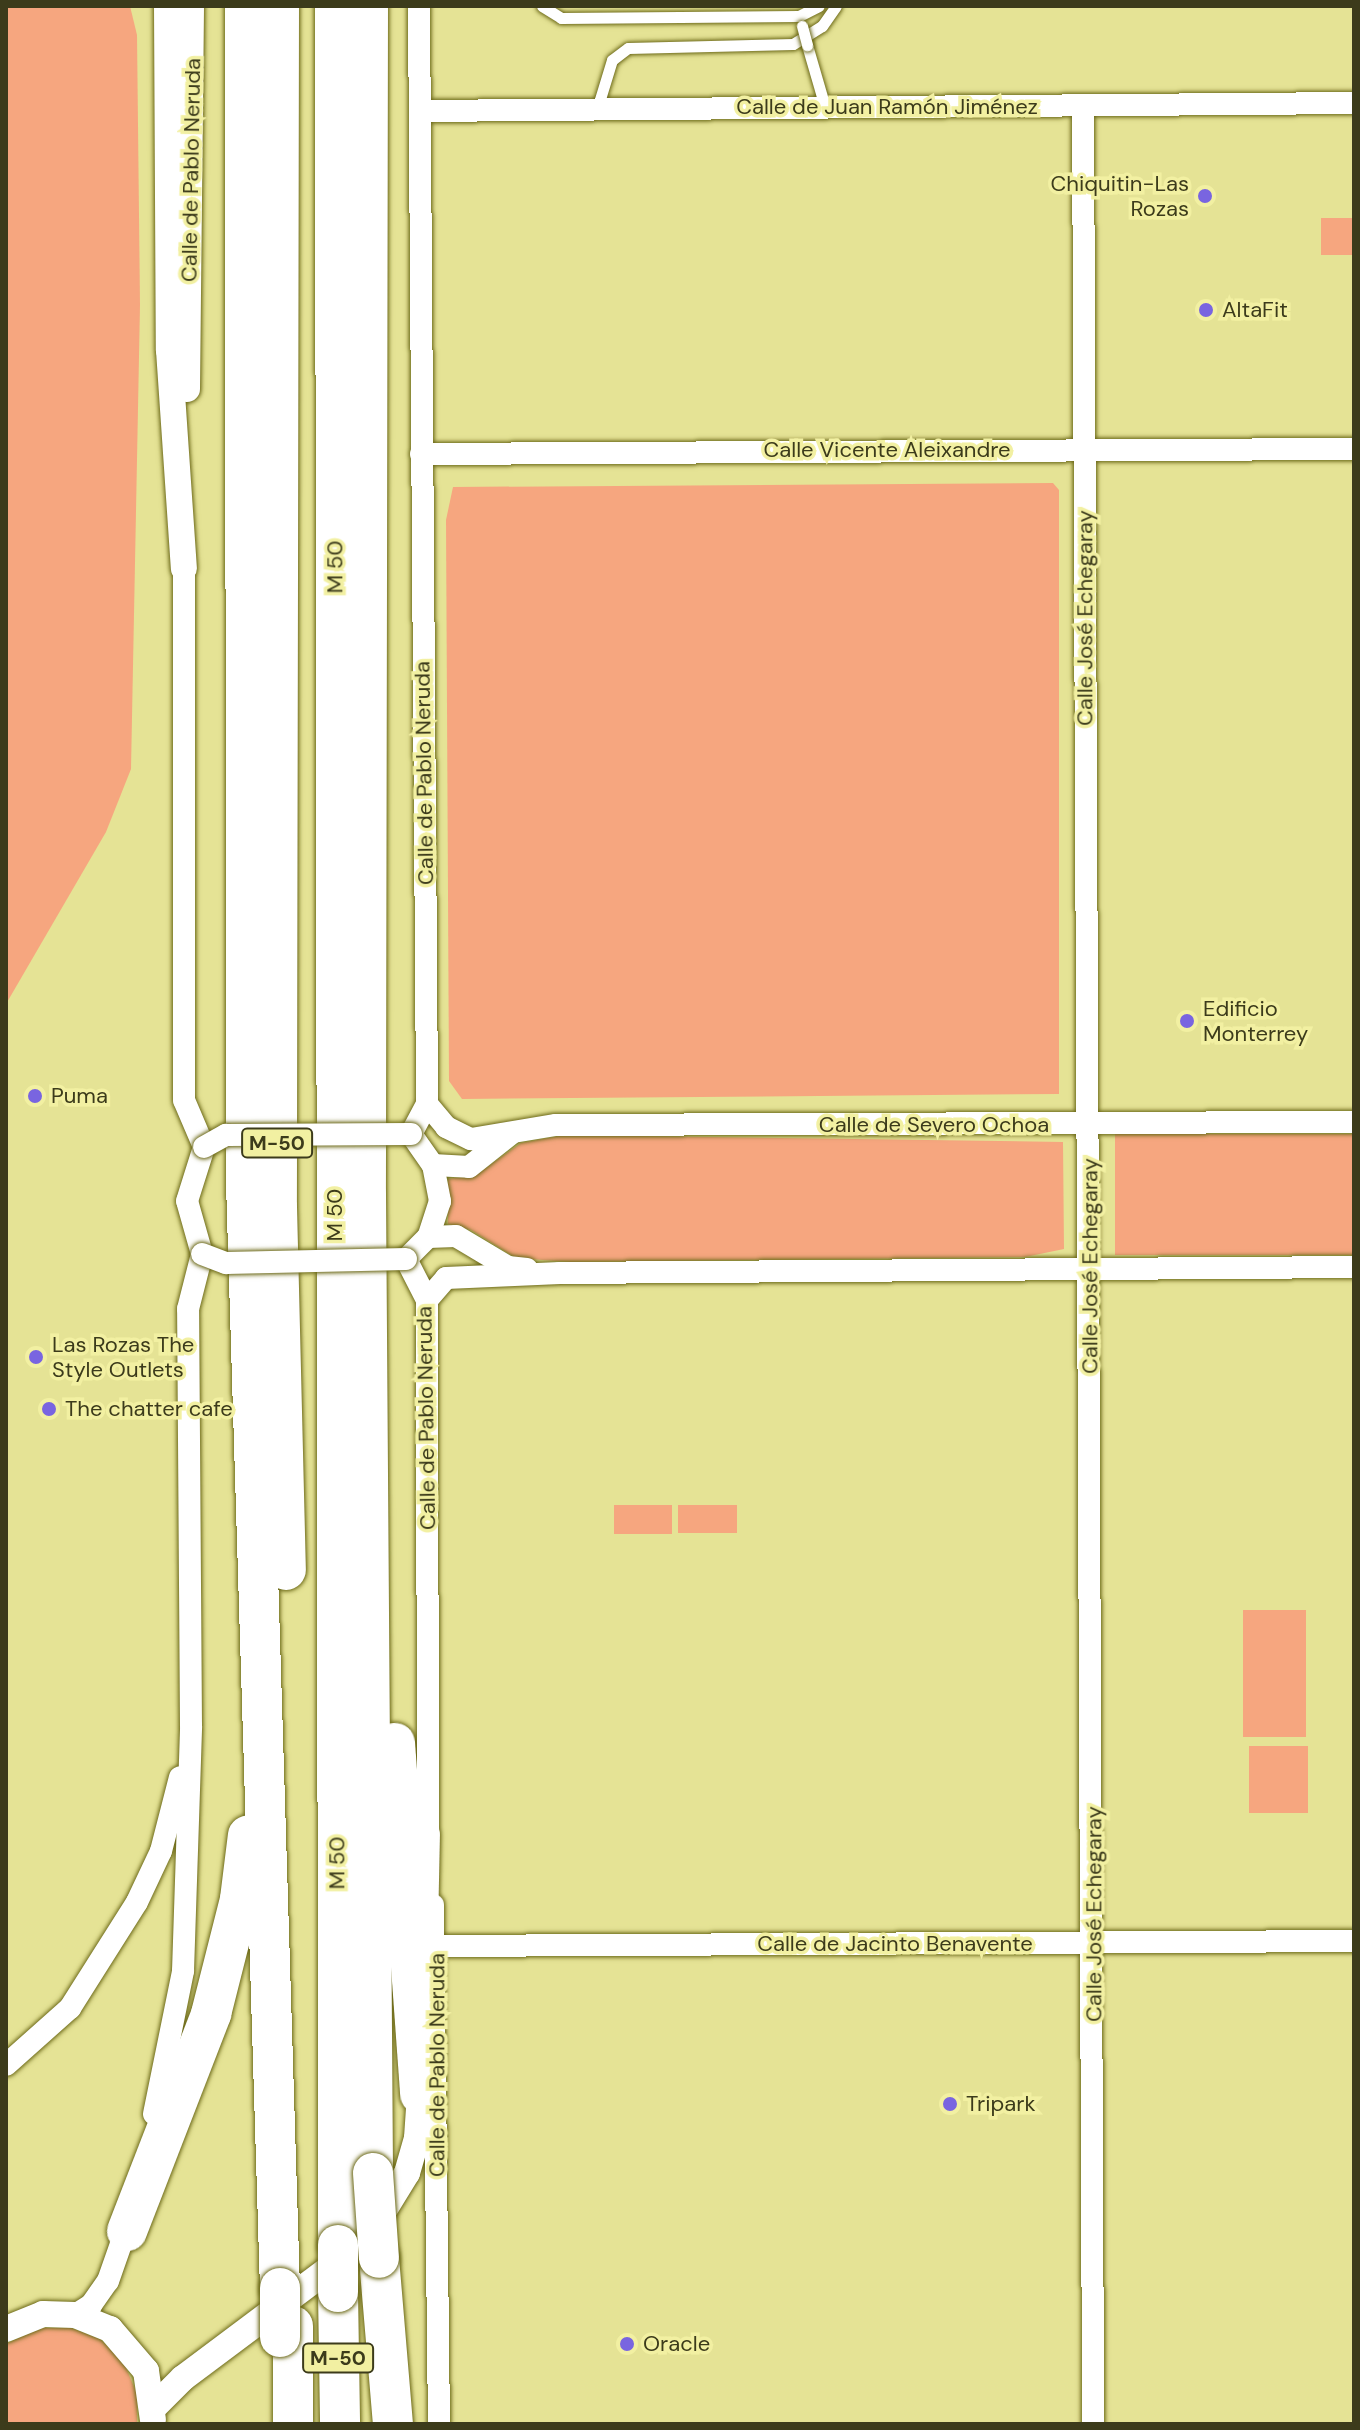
<!DOCTYPE html>
<html>
<head>
<meta charset="utf-8">
<style>
	body { margin:0 }
	#map { position:relative; width:1360px; height:2430px; overflow:hidden; background:#e5e395; font-family:"DM Sans",sans-serif }
	div>[style] { position:absolute }
	.green>* { inset:0; background:#f6a67f; transform-origin:0 0 }
	.roads { filter:drop-shadow(0 0 2px #6d6a19) drop-shadow(0 0 2px #6d6a19) }
	.service>* { height:11px; margin:-5.5px; padding:0 5.5px; transform-origin:5.5px; border-radius:5.5px; background:#fff }
	.minor>* { height:22px; margin:-11px; padding:0 11px; transform-origin:11px; border-radius:11px; background:#fff }
	.tertiary>* { height:26px; margin:-13px; padding:0 13px; transform-origin:13px; border-radius:13px; background:#fff }
	.motorway>* { height:40px; margin:-20px; padding:0 20px; transform-origin:20px; border-radius:20px; background:#fff }
	.bridges { filter:drop-shadow(0 0 2px #6d6a19) drop-shadow(0 0 2px #6d6a19) }
	.service-bridge>* { height:11px; margin:-5.5px; padding:0 5.5px; transform-origin:5.5px; border-radius:5.5px; background:#fff }
	.minor-bridge>* { height:22px; margin:-11px; padding:0 11px; transform-origin:11px; border-radius:11px; background:#fff }
	.motorway-bridge>* { height:40px; margin:-20px; padding:0 20px; transform-origin:20px; border-radius:20px; background:#fff }
	.dots>* { width:22px; height:22px; translate:-50% -50%; box-sizing:border-box; border:4px solid #f2f0a2; border-radius:50% }
	span { translate:-50% -50%; white-space:nowrap; text-align:center; line-height:1.15; -webkit-text-stroke:7px #f2f0a2; paint-order:stroke }
	.shield-label span { padding:2px 6px; background:#f2f0a2; border:2px solid; border-radius:6px; -webkit-text-stroke-width:0 }
	.shield-label { font-size:20px; color:#3c3b1b; font-weight:700 }
	.street-label { font-size:22px; color:#3c3b1b }
	.poi-label { font-size:22px; color:#3c3b1b }
	.right { translate:-100% -50%; text-align:right }
	.left { translate:0 -50%; text-align:left }
	.frame { position:absolute; inset:0; border:8px solid #3c3b1b; pointer-events:none }
</style>
</head>
<body>
<div id="map">
	<div class="green">
		<i style="clip-path:polygon(6px 6px,130px 6px,137px 35px,140px 305px,131px 769px,106px 832px,6px 1004px)"></i>
		<i style="left:1321px;top:218px;width:33px;height:37px"></i>
		<i style="clip-path:polygon(1053px 483px,1059px 490px,1059px 1094px,462px 1099px,449px 1081px,446px 520px,453px 487px)"></i>
		<i style="left:1354px;top:1134px;width:121px;height:239px;rotate:90deg"></i>
		<i style="clip-path:polygon(565px 1135px,1063px 1142px,1064px 1249px,1025px 1257px,570px 1262px,516px 1258px,471px 1230px,448px 1224px,448px 1179px,476px 1175px,521px 1143px)"></i>
		<i style="left:614px;top:1505px;width:58px;height:29px"></i>
		<i style="left:737px;top:1505px;width:28px;height:59px;rotate:90deg"></i>
		<i style="left:1243px;top:1610px;width:63px;height:127px"></i>
		<i style="left:1249px;top:1746px;width:59px;height:67px"></i>
		<i style="clip-path:polygon(40px 2328px,71px 2328px,100px 2339px,124px 2363px,137px 2394px,137px 2424px,6px 2424px,6px 2344px)"></i>
	</div>
	<div class="roads">
		<div class="service">
			<i style="left:542px;top:6px;width:22px;rotate:32deg"></i>
			<i style="left:561px;top:18px;width:238px;rotate:-0.5deg"></i>
			<i style="left:799px;top:16px;width:22px;rotate:-27deg"></i>
			<i style="left:807px;top:45px;width:65px;rotate:73.8deg"></i>
			<i style="left:597px;top:109px;width:51px;rotate:-73deg"></i>
			<i style="left:612px;top:60px;width:20px;rotate:-37deg"></i>
			<i style="left:628px;top:48px;width:165px;rotate:-1.4deg"></i>
			<i style="left:793px;top:44px;width:34px;rotate:-32deg"></i>
			<i style="left:822px;top:26px;width:24px;rotate:-55deg"></i>
		</div>
		<div class="minor">
			<i style="left:419px;top:6px;width:1098px;rotate:89.58deg"></i>
			<i style="left:427px;top:1104px;width:34px;rotate:118deg"></i>
			<i style="left:411px;top:1134px;width:38px;rotate:55deg"></i>
			<i style="left:433px;top:1165px;width:37px;rotate:79deg"></i>
			<i style="left:440px;top:1201px;width:38px;rotate:108deg"></i>
			<i style="left:428px;top:1237px;width:31px;rotate:135deg"></i>
			<i style="left:406px;top:1259px;width:46px;rotate:62.9deg"></i>
			<i style="left:427px;top:1300px;width:551px;rotate:89.9deg"></i>
			<i style="left:1083px;top:107px;width:2317px;rotate:89.75deg"></i>
			<i style="left:420px;top:111px;width:934px;rotate:-0.49deg"></i>
			<i style="left:421px;top:454px;width:933px;rotate:-0.31deg"></i>
			<i style="left:427px;top:1104px;width:30px;rotate:50deg"></i>
			<i style="left:446px;top:1127px;width:28px;rotate:26deg"></i>
			<i style="left:471px;top:1139px;width:86px;rotate:-9.4deg"></i>
			<i style="left:556px;top:1125px;width:798px;rotate:-0.22deg"></i>
			<i style="left:433px;top:1165px;width:36px;rotate:3deg"></i>
			<i style="left:469px;top:1167px;width:53px;rotate:-38.2deg"></i>
			<i style="left:428px;top:1237px;width:28px;rotate:-2deg"></i>
			<i style="left:456px;top:1236px;width:61px;rotate:30.8deg"></i>
			<i style="left:508px;top:1267px;width:19px;rotate:6deg"></i>
			<i style="left:427px;top:1300px;width:29px;rotate:-49deg"></i>
			<i style="left:446px;top:1278px;width:114px;rotate:-2.5deg"></i>
			<i style="left:560px;top:1273px;width:794px;rotate:-0.43deg"></i>
			<i style="left:433px;top:1905px;width:519px;rotate:89.34deg"></i>
			<i style="left:436px;top:1946px;width:918px;rotate:-0.31deg"></i>
			<i style="left:6px;top:2065px;width:86px;rotate:-41.7deg"></i>
			<i style="left:70px;top:2008px;width:125px;rotate:-57.7deg"></i>
			<i style="left:137px;top:1902px;width:56px;rotate:-64.8deg"></i>
			<i style="left:161px;top:1851px;width:76px;rotate:-75.6deg"></i>
			<i style="left:154px;top:2114px;width:146px;rotate:-78.5deg"></i>
			<i style="left:183px;top:1971px;width:245px;rotate:-88.1deg"></i>
			<i style="left:191px;top:1726px;width:417px;rotate:-90.4deg"></i>
			<i style="left:188px;top:1309px;width:57px;rotate:-75.7deg"></i>
			<i style="left:202px;top:1254px;width:55px;rotate:-105.8deg"></i>
			<i style="left:187px;top:1201px;width:57px;rotate:-72.5deg"></i>
			<i style="left:204px;top:1147px;width:51px;rotate:-113.1deg"></i>
			<i style="left:184px;top:1100px;width:532px;rotate:-90deg"></i>
			<i style="left:75px;top:2315px;width:19px;rotate:-32deg"></i>
			<i style="left:91px;top:2305px;width:29px;rotate:-55deg"></i>
			<i style="left:108px;top:2281px;width:64px;rotate:-70.7deg"></i>
		</div>
		<div class="tertiary">
			<i style="left:167px;top:6px;width:344px;rotate:89.7deg"></i>
			<i style="left:169px;top:350px;width:219px;rotate:86.1deg"></i>
			<i style="left:187px;top:389px;width:383px;rotate:-89.4deg"></i>
			<i style="left:425px;top:1928px;width:94px;rotate:-88.8deg"></i>
			<i style="left:375px;top:2225px;width:61px;rotate:-58.4deg"></i>
			<i style="left:407px;top:2173px;width:36px;rotate:-74deg"></i>
			<i style="left:417px;top:2138px;width:59px;rotate:-86.1deg"></i>
			<i style="left:6px;top:2329px;width:40px;rotate:-22deg"></i>
			<i style="left:43px;top:2314px;width:32px;rotate:2deg"></i>
			<i style="left:75px;top:2315px;width:38px;rotate:22deg"></i>
			<i style="left:110px;top:2329px;width:55px;rotate:49.4deg"></i>
			<i style="left:146px;top:2371px;width:49px;rotate:81.9deg"></i>
			<i style="left:154px;top:2407px;width:41px;rotate:-45deg"></i>
			<i style="left:183px;top:2378px;width:204px;rotate:-36.8deg"></i>
		</div>
		<div class="motorway">
			<i style="left:245px;top:6px;width:1177px;rotate:89.95deg"></i>
			<i style="left:246px;top:1183px;width:1106px;rotate:88.24deg"></i>
			<i style="left:279px;top:6px;width:1201px;rotate:90.1deg"></i>
			<i style="left:277px;top:1207px;width:363px;rotate:88.6deg"></i>
			<i style="left:335px;top:6px;width:2239px;rotate:89.92deg"></i>
			<i style="left:368px;top:6px;width:1188px;rotate:90.1deg"></i>
			<i style="left:366px;top:1194px;width:979px;rotate:89.59deg"></i>
			<i style="left:395px;top:1743px;width:352px;rotate:85.9deg"></i>
			<i style="left:127px;top:2231px;width:233px;rotate:-68.8deg"></i>
			<i style="left:211px;top:2014px;width:119px;rotate:-75.8deg"></i>
			<i style="left:240px;top:1899px;width:64px;rotate:-82.9deg"></i>
			<i style="left:379px;top:2258px;width:167px;rotate:85.2deg"></i>
			<i style="left:338px;top:2292px;width:132px;rotate:89.1deg"></i>
			<i style="left:293px;top:2424px;width:98px;rotate:-90deg"></i>
		</div>
	</div>
	<div class="bridges">
		<div class="service-bridge">
			<i style="left:802px;top:26px;width:20px;rotate:75deg"></i>
		</div>
		<div class="minor-bridge">
			<i style="left:204px;top:1147px;width:25px;rotate:-29deg"></i>
			<i style="left:226px;top:1135px;width:185px;rotate:-0.3deg"></i>
			<i style="left:202px;top:1254px;width:26px;rotate:21deg"></i>
			<i style="left:226px;top:1263px;width:180px;rotate:-1.3deg"></i>
		</div>
		<div class="motorway-bridge">
			<i style="left:373px;top:2173px;width:85px;rotate:86deg"></i>
			<i style="left:338px;top:2292px;width:47px;rotate:-90deg"></i>
			<i style="left:280px;top:2337px;width:49px;rotate:-90deg"></i>
		</div>
	</div>
	<div class="dots">
		<i style="left:1205px;top:196px;background:#7965e0"></i>
		<i style="left:1206px;top:310px;background:#7965e0"></i>
		<i style="left:1187px;top:1021px;background:#7965e0"></i>
		<i style="left:35px;top:1096px;background:#7965e0"></i>
		<i style="left:36px;top:1357px;background:#7965e0"></i>
		<i style="left:49px;top:1409px;background:#7965e0"></i>
		<i style="left:950px;top:2104px;background:#7965e0"></i>
		<i style="left:627px;top:2344px;background:#7965e0"></i>
	</div>
	<div class="shield-label">
		<span style="left:277px;top:1143px">M-50</span>
		<span style="left:338px;top:2358px">M-50</span>
	</div>
	<div class="street-label">
		<span style="left:887px;top:107px">Calle de Juan Ramón Jiménez</span>
		<span style="left:191px;top:170px;rotate:-89deg">Calle de Pablo Neruda</span>
		<span style="left:887px;top:450px">Calle Vicente Aleixandre</span>
		<span style="left:335px;top:567px;rotate:-90deg">M 50</span>
		<span style="left:1085px;top:618px;rotate:-90deg">Calle José Echegaray</span>
		<span style="left:424px;top:773px;rotate:-91deg">Calle de Pablo Neruda</span>
		<span style="left:934px;top:1125px">Calle de Severo Ochoa</span>
		<span style="left:335px;top:1215px;rotate:-90deg">M 50</span>
		<span style="left:1090px;top:1266px;rotate:-90deg">Calle José Echegaray</span>
		<span style="left:426px;top:1418px;rotate:-91deg">Calle de Pablo Neruda</span>
		<span style="left:337px;top:1863px;rotate:-90deg">M 50</span>
		<span style="left:1094px;top:1914px;rotate:-90deg">Calle José Echegaray</span>
		<span style="left:895px;top:1944px">Calle de Jacinto Benavente</span>
		<span style="left:437px;top:2065px;rotate:-90deg">Calle de Pablo Neruda</span>
	</div>
	<div class="poi-label">
		<span class="right" style="left:1189px;top:196px">Chiquitin-Las<br>Rozas</span>
		<span class="left" style="left:1222px;top:310px">AltaFit</span>
		<span class="left" style="left:1203px;top:1021px">Edificio<br>Monterrey</span>
		<span class="left" style="left:51px;top:1096px">Puma</span>
		<span class="left" style="left:52px;top:1357px">Las Rozas The<br>Style Outlets</span>
		<span class="left" style="left:65px;top:1409px">The chatter cafe</span>
		<span class="left" style="left:966px;top:2104px">Tripark</span>
		<span class="left" style="left:643px;top:2344px">Oracle</span>
	</div>
	<div class="frame"></div>
</div>
</body>
</html>
